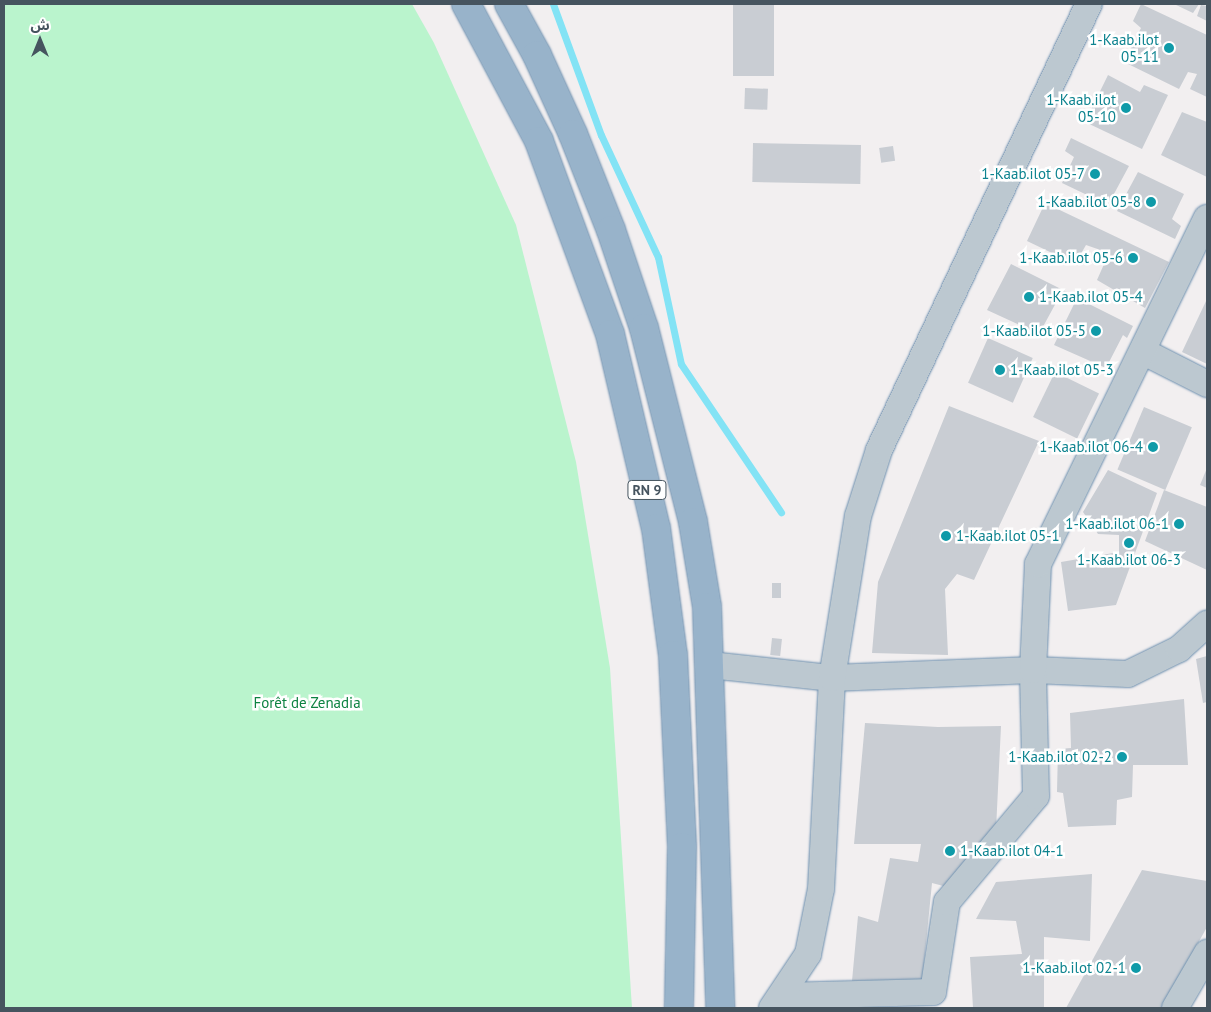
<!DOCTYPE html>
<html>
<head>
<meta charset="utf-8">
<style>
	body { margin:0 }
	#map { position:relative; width:1211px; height:1012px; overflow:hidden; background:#f2eff0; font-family:"PT Sans","Noto Sans Arabic",sans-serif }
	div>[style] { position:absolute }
	.green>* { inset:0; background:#baf4cd }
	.stream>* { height:7px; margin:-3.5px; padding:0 3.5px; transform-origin:3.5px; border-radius:3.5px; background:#83e3f5 }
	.building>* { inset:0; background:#c9cdd3; transform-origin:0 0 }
	.roads { filter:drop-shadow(0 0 1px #6e90af) drop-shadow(0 0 1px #6e90af) }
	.minor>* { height:26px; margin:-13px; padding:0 13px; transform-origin:13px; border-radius:13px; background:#bcc8d0 }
	.trunk>* { height:28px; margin:-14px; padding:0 14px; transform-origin:14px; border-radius:14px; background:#98b3ca }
	.dots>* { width:14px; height:14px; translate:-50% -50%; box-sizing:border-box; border:2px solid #fff; border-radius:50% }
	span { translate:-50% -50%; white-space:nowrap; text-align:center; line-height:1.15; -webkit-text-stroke:5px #fff; paint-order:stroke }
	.shield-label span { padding:1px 4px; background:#fff; border:1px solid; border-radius:4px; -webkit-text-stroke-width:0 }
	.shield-label { font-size:14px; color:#46545f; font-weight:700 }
	.culture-label { font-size:15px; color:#0d838f }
	.right { translate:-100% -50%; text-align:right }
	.left { translate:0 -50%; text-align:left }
	.park-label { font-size:15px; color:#0e8342 }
	.frame { position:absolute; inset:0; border:5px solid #46545f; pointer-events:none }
	.north { position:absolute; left:15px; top:15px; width:50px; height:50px; -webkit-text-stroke:4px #fff; paint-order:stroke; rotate:0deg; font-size:14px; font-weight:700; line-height:20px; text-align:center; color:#46545f }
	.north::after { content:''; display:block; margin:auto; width:18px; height:22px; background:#46545f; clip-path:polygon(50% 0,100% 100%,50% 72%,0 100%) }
</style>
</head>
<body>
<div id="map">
	<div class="green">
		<i style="clip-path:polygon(4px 4px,412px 4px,434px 43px,516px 225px,576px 462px,610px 668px,632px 1008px,4px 1008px)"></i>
	</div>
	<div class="stream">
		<i style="left:553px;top:4px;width:140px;rotate:69.9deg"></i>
		<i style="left:601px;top:135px;width:135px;rotate:65deg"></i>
		<i style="left:658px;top:257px;width:109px;rotate:77.9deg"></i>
		<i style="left:681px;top:364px;width:179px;rotate:56deg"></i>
	</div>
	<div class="building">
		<i style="left:733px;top:4px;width:41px;height:72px"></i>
		<i style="clip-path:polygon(1141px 4px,1207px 35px,1207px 97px,1190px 89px,1197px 74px,1188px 72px,1179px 89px,1124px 62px,1141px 28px,1133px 21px)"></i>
		<i style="clip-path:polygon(1174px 4px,1199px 4px,1193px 13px)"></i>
		<i style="clip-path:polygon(1201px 5px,1207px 6px,1207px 21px,1197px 16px)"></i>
		<i style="clip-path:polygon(1108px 75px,1140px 92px,1144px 85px,1168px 95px,1142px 149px,1085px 122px)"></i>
		<i style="left:745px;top:88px;width:23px;height:21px;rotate:2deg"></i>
		<i style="clip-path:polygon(1182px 112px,1207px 122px,1207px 177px,1161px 155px)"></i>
		<i style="clip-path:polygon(1071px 138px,1129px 166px,1108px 205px,1062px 183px,1074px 157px,1065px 151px)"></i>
		<i style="left:753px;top:143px;width:108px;height:39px;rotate:1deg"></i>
		<i style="left:893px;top:146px;width:15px;height:14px;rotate:82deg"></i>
		<i style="clip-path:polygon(1138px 172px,1184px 194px,1172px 219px,1181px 226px,1175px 239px,1117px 211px)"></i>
		<i style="clip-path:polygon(1045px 203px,1169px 262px,1145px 308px,1097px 280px,1109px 253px,1086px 245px,1075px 264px,1027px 241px)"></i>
		<i style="clip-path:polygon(1011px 264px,1067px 292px,1061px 304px,1057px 301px,1039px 334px,987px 310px)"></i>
		<i style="clip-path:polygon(1077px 298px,1133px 326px,1127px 338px,1123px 335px,1106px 368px,1054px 345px)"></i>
		<i style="clip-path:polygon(1207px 299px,1207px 364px,1182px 352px)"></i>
		<i style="left:988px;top:338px;width:49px;height:49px;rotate:24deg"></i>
		<i style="left:1055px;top:372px;width:49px;height:50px;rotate:26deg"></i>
		<i style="clip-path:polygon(949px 406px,1039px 441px,974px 580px,957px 574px,945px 589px,948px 655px,872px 653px,878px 582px)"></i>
		<i style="left:1144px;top:407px;width:52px;height:68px;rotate:23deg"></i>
		<i style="clip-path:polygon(1207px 468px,1207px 488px,1200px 485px)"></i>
		<i style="clip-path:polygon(1108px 470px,1157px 493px,1116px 605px,1068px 611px,1061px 562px,1119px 552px,1119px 535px,1098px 534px,1083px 512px)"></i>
		<i style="clip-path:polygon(1164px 490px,1207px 507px,1207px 570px,1145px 541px)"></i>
		<i style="left:772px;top:583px;width:9px;height:15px"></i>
		<i style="left:772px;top:638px;width:10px;height:17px;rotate:6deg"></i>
		<i style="clip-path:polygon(1207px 656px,1207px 702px,1203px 703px,1196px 659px)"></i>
		<i style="clip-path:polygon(1184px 699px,1188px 765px,1133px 765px,1132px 797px,1117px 800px,1116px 825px,1068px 827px,1063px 793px,1057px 792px,1058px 749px,1071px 748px,1070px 713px)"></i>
		<i style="clip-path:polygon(865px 723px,938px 727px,1001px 726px,996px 830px,951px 888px,932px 883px,922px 984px,852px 981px,858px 916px,878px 922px,890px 858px,918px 862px,921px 844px,854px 844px)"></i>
		<i style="clip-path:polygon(1142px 870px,1207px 881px,1207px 927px,1162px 1008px,1066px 1008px)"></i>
		<i style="clip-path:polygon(1092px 874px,1090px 941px,1044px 937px,1044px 1008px,973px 1008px,970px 957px,1022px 954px,1016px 921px,976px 919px,996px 882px)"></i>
	</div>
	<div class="roads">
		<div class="minor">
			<i style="left:1144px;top:352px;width:71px;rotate:26.9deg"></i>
			<i style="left:710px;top:665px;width:123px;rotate:6.1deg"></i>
			<i style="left:832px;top:678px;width:201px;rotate:-2.3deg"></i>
			<i style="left:1033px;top:670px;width:95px;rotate:2.4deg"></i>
			<i style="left:1128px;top:674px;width:57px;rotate:-26.1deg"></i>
			<i style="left:1179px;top:649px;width:38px;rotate:-42deg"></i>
			<i style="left:783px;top:996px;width:150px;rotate:-1.5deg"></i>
			<i style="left:933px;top:992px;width:91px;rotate:-81.2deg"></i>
			<i style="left:947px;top:902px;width:138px;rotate:-50deg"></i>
			<i style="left:1036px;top:796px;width:126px;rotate:-91.4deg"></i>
			<i style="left:1033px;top:670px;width:106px;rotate:-87.3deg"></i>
			<i style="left:1038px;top:564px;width:385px;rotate:-64deg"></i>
			<i style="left:772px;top:1008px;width:65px;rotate:-56.3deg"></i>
			<i style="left:808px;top:954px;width:66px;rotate:-78.7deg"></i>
			<i style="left:821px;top:889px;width:211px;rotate:-87deg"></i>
			<i style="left:832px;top:678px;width:164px;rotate:-80.9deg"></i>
			<i style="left:858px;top:516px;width:69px;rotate:-72.3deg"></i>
			<i style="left:879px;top:450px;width:493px;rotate:-64.8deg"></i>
			<i style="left:1175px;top:1008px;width:64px;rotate:-59.8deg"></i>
		</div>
		<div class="trunk">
			<i style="left:466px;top:4px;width:155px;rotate:61.9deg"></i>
			<i style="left:539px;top:141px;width:206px;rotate:69.8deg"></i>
			<i style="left:610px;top:334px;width:199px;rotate:76.7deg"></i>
			<i style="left:656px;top:528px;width:128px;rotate:82.4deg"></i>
			<i style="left:673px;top:655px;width:192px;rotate:87.3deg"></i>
			<i style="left:682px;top:847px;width:161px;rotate:91.1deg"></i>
			<i style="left:509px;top:4px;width:58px;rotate:61.2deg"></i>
			<i style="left:537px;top:55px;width:87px;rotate:65.5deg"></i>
			<i style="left:573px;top:134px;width:103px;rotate:68.4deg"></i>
			<i style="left:611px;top:230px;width:103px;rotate:71.4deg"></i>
			<i style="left:644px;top:328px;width:200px;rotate:75.8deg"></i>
			<i style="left:693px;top:522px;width:86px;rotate:80.6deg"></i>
			<i style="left:707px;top:607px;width:401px;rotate:88.1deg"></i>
		</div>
	</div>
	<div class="dots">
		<i style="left:1169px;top:48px;background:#0f9aa8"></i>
		<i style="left:1126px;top:108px;background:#0f9aa8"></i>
		<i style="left:1095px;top:174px;background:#0f9aa8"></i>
		<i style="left:1151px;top:202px;background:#0f9aa8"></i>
		<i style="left:1133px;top:258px;background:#0f9aa8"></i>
		<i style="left:1029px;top:297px;background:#0f9aa8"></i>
		<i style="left:1096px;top:331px;background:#0f9aa8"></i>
		<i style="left:1000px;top:370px;background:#0f9aa8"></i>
		<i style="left:1153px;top:447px;background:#0f9aa8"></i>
		<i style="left:1179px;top:524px;background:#0f9aa8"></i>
		<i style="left:946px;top:536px;background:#0f9aa8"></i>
		<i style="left:1129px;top:543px;background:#0f9aa8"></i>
		<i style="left:1122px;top:757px;background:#0f9aa8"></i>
		<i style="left:950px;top:851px;background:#0f9aa8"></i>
		<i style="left:1136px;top:968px;background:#0f9aa8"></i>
	</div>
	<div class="shield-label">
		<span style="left:647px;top:490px">RN 9</span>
	</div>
	<div class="culture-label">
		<span class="right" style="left:1159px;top:48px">1-Kaab.ilot<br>05-11</span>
		<span class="right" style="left:1116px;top:108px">1-Kaab.ilot<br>05-10</span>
		<span class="right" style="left:1085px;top:174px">1-Kaab.ilot 05-7</span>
		<span class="right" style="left:1141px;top:202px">1-Kaab.ilot 05-8</span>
		<span class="right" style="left:1123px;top:258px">1-Kaab.ilot 05-6</span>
		<span class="left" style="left:1039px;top:297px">1-Kaab.ilot 05-4</span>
		<span class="right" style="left:1086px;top:331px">1-Kaab.ilot 05-5</span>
		<span class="left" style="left:1010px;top:370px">1-Kaab.ilot 05-3</span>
		<span class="right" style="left:1143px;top:447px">1-Kaab.ilot 06-4</span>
		<span class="right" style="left:1169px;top:524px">1-Kaab.ilot 06-1</span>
		<span class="left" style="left:956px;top:536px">1-Kaab.ilot 05-1</span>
		<span style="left:1129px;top:560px">1-Kaab.ilot 06-3</span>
		<span class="right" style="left:1112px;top:757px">1-Kaab.ilot 02-2</span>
		<span class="left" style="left:960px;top:851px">1-Kaab.ilot 04-1</span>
		<span class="right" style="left:1126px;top:968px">1-Kaab.ilot 02-1</span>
	</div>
	<div class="park-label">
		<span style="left:307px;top:703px">Forêt de Zenadia</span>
	</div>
	<div class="frame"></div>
	<div class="north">ش</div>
</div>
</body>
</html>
